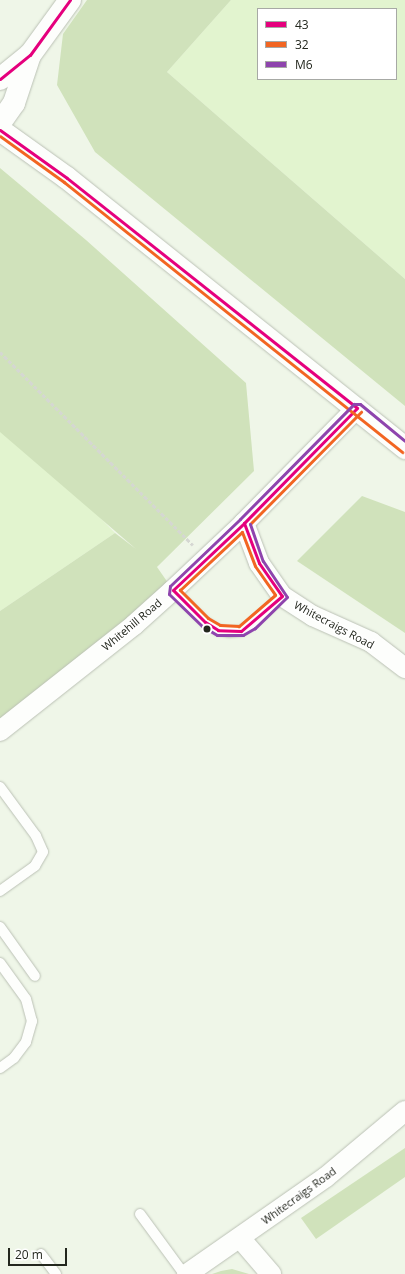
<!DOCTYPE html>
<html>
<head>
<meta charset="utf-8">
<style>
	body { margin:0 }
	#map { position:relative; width:405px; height:1274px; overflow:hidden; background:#eff6e8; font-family:"Open Sans",sans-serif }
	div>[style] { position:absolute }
	.green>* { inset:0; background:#e2f4cf }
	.forest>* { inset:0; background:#d0e2bb }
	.path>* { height:2.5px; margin-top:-1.25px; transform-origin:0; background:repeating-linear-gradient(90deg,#d5d7d2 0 4px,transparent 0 6px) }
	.roads { filter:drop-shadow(0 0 1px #bbc1b5) drop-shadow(0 0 1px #bbc1b5) }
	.service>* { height:10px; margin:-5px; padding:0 5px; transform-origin:5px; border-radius:5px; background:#fdfefc }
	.minor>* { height:20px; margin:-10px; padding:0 10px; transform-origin:10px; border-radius:10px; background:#fdfefc }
	.tertiary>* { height:22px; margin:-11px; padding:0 11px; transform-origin:11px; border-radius:11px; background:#fdfefc }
	.bus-1>* { height:3px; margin:-1.5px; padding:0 1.5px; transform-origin:1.5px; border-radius:1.5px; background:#e5007d }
	.bus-2>* { height:3px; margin:-1.5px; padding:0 1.5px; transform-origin:1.5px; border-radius:1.5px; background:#f26522 }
	.bus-3>* { height:3px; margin:-1.5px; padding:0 1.5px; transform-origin:1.5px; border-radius:1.5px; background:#8e44ad }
	.dots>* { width:11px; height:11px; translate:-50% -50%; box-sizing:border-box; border:2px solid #fff; border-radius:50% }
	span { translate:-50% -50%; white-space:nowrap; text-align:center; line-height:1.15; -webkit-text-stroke:4px #fff; paint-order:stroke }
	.street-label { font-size:11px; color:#23271e }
	.legend { position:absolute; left:257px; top:8px; width:140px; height:72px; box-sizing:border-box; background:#fff; border:1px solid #a7a9a5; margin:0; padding:5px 7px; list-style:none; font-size:12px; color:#23271e }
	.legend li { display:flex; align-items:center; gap:8px; height:20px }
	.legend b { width:20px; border:1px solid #a7a9a5 }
	.scale { position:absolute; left:8px; top:1248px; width:59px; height:18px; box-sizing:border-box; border:2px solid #23271e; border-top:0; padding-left:5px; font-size:12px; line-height:14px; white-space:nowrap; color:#23271e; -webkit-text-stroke:3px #fff; paint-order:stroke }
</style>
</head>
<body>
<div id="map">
	<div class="green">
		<i style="clip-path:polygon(evenodd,231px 0,405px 0,405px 279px,167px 72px,231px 0,258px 9px,396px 9px,396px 79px,258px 79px,258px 9px)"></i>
		<i style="clip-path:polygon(0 415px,115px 533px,0 611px)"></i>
	</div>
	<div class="forest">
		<i style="clip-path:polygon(87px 0,231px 0,167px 72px,405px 279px,405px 406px,95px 152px,57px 85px,63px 34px)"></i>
		<i style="clip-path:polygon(0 168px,86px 240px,246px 383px,254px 471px,157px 567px,173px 590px,0 731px,0 611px,115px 533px,136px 549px,0 432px)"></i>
		<i style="clip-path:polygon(362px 496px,405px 512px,405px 633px,297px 561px)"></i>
		<i style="clip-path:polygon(405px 1148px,405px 1177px,316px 1239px,301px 1218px)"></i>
		<i style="clip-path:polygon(232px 1269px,249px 1274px,212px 1274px,221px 1271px)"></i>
	</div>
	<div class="path">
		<i style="left:0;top:352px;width:273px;rotate:45deg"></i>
	</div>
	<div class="roads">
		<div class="service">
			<i style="left:173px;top:590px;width:45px;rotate:45deg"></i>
			<i style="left:205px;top:622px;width:15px;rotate:32deg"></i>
			<i style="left:218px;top:630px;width:11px;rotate:10deg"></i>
			<i style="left:229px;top:632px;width:12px;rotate:-5deg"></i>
			<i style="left:241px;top:631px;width:13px;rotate:-32deg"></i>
			<i style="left:252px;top:624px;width:41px;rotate:-43deg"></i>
			<i style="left:0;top:787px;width:61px;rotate:53.7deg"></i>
			<i style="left:36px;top:836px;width:17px;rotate:66deg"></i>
			<i style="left:43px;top:852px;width:16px;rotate:120deg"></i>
			<i style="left:35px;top:866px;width:43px;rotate:144.5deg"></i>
			<i style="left:0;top:927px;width:60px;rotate:54.5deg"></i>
			<i style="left:0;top:963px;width:44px;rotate:54.2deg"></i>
			<i style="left:26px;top:999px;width:23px;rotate:75deg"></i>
			<i style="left:32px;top:1021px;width:22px;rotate:106deg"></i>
			<i style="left:26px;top:1042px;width:20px;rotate:127deg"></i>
			<i style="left:14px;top:1058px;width:17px;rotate:144deg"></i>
			<i style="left:140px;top:1214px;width:74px;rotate:53.7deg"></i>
			<i style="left:41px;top:1254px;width:25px;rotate:53deg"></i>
		</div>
		<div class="minor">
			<i style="left:244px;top:523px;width:43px;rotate:69.4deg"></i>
			<i style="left:259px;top:563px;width:40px;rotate:55.1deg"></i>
			<i style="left:282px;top:596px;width:37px;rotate:33deg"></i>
			<i style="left:313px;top:616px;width:64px;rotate:24.1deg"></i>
			<i style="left:371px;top:642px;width:43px;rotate:37.4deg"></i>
			<i style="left:0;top:731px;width:171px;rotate:-38.3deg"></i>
			<i style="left:134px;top:625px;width:52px;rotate:-41.9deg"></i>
			<i style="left:173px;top:590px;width:98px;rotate:-43.3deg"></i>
			<i style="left:244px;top:523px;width:161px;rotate:-45.5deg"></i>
			<i style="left:240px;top:1238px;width:48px;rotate:49.3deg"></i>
			<i style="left:187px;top:1274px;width:169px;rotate:-34.9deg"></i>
			<i style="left:326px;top:1177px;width:103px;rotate:-39.9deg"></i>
		</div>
		<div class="tertiary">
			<i style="left:0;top:79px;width:38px;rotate:-39deg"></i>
			<i style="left:30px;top:55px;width:68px;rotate:-54deg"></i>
			<i style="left:0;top:123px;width:24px;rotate:-55deg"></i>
			<i style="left:14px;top:103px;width:51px;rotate:-71.6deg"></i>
			<i style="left:0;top:130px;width:82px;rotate:35.6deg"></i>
			<i style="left:67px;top:178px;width:433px;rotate:38.6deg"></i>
		</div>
	</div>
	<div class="bus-1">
		<i style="left:0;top:79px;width:38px;rotate:-39deg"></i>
		<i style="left:30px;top:55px;width:68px;rotate:-54deg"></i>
		<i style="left:0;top:130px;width:82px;rotate:35.6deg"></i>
		<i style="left:67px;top:178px;width:370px;rotate:38.4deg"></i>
		<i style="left:357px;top:408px;width:161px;rotate:134.5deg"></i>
		<i style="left:244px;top:523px;width:43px;rotate:69.4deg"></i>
		<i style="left:259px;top:563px;width:40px;rotate:55.1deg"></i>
		<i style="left:282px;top:596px;width:54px;rotate:139.5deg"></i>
		<i style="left:241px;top:631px;width:23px;rotate:-178deg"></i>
		<i style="left:218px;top:630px;width:15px;rotate:-148deg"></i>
		<i style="left:205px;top:622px;width:45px;rotate:-135deg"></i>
		<i style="left:173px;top:590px;width:98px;rotate:-43.3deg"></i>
	</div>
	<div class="bus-2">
		<i style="left:0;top:136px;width:79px;rotate:35.7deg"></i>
		<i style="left:64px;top:182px;width:433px;rotate:38.6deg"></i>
		<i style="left:250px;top:524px;width:158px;rotate:-45.3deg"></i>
		<i style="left:242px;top:532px;width:36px;rotate:69deg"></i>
		<i style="left:255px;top:566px;width:35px;rotate:55deg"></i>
		<i style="left:275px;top:595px;width:48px;rotate:139.3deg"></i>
		<i style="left:239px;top:626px;width:19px;rotate:-177deg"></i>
		<i style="left:220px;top:625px;width:14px;rotate:-150deg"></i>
		<i style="left:208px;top:618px;width:40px;rotate:-135deg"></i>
		<i style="left:180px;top:590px;width:85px;rotate:-43.1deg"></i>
	</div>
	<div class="bus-3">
		<i style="left:250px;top:524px;width:39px;rotate:71deg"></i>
		<i style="left:263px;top:561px;width:43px;rotate:56.3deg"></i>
		<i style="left:287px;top:597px;width:45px;rotate:135.9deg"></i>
		<i style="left:255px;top:628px;width:14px;rotate:150deg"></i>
		<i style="left:243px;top:635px;width:26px;rotate:180deg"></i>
		<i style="left:217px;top:635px;width:17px;rotate:-149deg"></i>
		<i style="left:202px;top:626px;width:46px;rotate:-135.9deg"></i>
		<i style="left:169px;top:594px;width:8px;rotate:-83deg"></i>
		<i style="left:170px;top:586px;width:97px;rotate:-43.7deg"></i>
		<i style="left:240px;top:519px;width:162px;rotate:-45.3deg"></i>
		<i style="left:354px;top:404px;width:6px"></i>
		<i style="left:360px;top:404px;width:58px;rotate:39.4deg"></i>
	</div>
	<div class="dots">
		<i style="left:207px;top:629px;background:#23271e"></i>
	</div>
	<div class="street-label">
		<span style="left:132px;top:625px;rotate:-40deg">Whitehill Road</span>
		<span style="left:334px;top:625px;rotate:28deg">Whitecraigs Road</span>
		<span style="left:299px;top:1196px;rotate:-36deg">Whitecraigs Road</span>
	</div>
	<ul class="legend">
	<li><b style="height:5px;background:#e5007d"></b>43</li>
	<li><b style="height:5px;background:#f26522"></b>32</li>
	<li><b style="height:5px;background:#8e44ad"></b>M6</li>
	</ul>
	<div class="scale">20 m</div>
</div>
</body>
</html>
